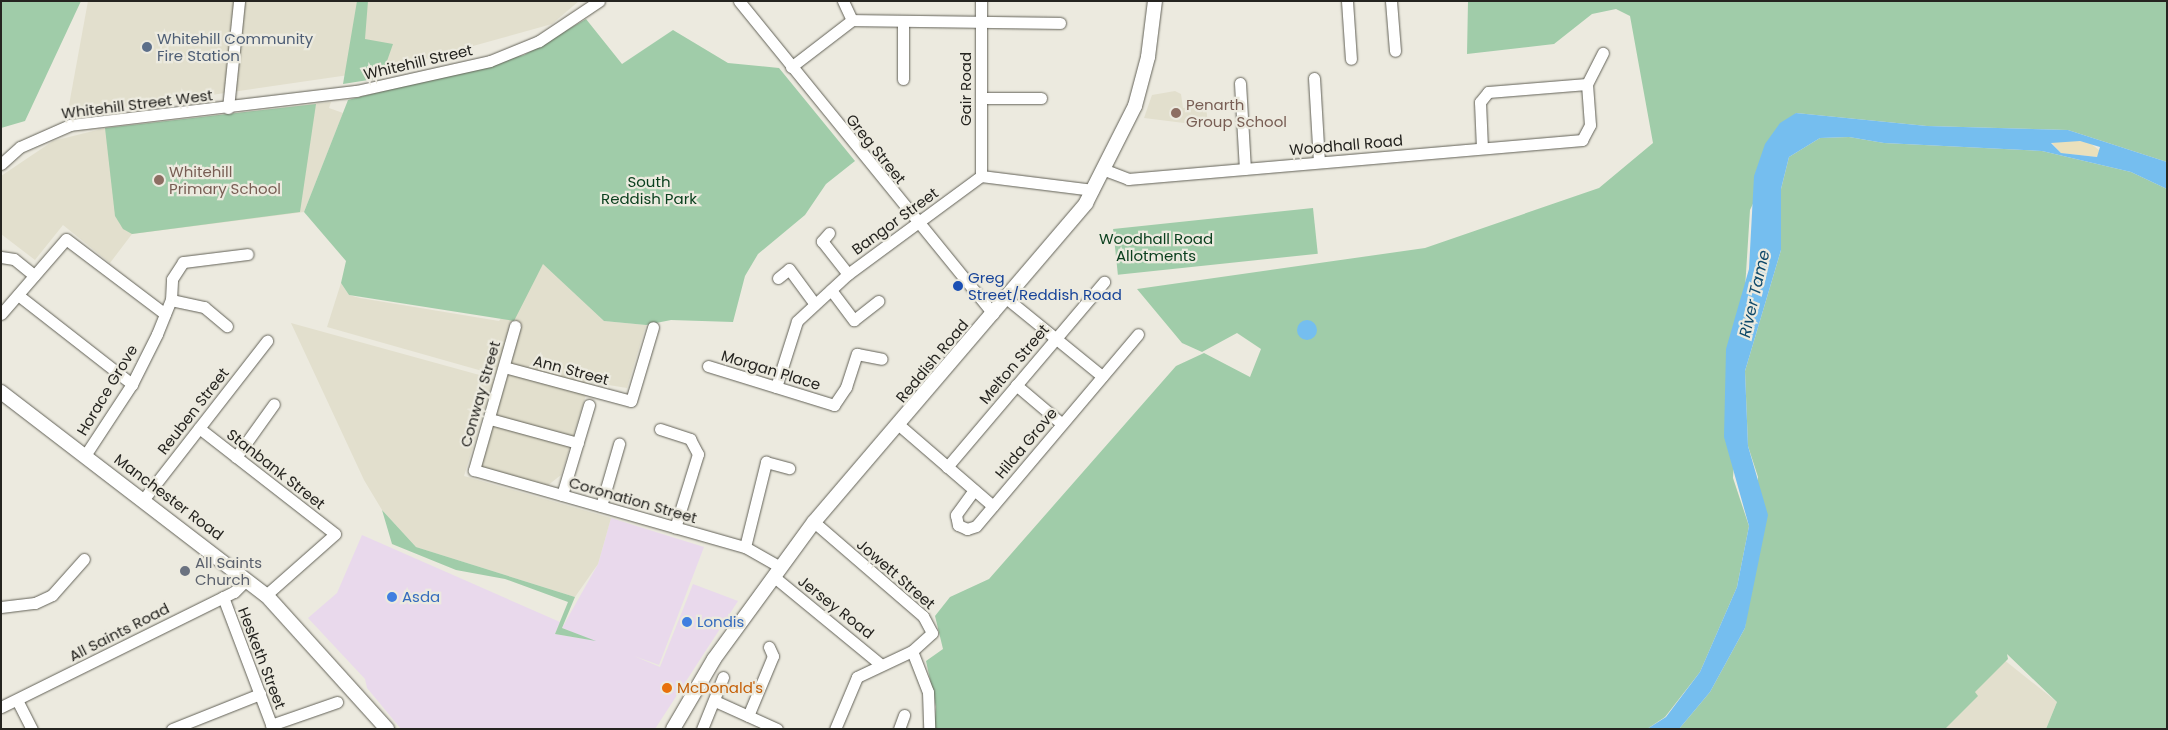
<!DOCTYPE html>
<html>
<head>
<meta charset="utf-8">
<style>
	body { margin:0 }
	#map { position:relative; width:2168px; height:730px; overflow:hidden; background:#eceadf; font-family:Poppins,sans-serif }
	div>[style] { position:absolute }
	.commercial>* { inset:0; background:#e9d9ec }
	.built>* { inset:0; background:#e2dfcd }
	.green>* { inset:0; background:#a0cca9; transform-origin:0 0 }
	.sand>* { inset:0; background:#eae0bb }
	.water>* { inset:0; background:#75beef }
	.round { border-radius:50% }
	.roads { filter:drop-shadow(0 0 1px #626157) drop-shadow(0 0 1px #626157) }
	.minor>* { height:11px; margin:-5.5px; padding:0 5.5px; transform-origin:5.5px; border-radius:5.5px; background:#fff }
	.major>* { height:14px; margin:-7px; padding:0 7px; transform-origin:7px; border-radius:7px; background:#fff }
	.dots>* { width:14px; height:14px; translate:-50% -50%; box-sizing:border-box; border:2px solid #eceadf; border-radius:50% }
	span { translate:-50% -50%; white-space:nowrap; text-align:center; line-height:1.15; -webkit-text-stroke:4.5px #eceadf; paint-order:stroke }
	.service-label { font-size:15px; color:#4e5e75 }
	.left { translate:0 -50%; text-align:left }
	.street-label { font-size:15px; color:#252420 }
	.education-label { font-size:15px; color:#785e54 }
	.park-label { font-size:15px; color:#0b401e }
	.transit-label { font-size:15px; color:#164399 }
	.worship-label { font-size:15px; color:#5b616d }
	.shop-label { font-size:15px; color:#366cbe }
	.food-label { font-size:15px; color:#c56008 }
	.water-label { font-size:16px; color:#0f496a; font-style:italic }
	.frame { position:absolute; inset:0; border:2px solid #252420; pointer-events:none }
</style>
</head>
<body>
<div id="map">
	<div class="commercial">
		<i style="clip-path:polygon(611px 518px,704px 547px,659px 665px,634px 656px,660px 667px,693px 584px,738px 601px,655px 729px,401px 729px,367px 688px,365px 679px,308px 618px,337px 593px,362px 535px,560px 622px,555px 634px,591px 640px,562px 628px,598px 564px)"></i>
	</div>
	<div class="built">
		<i style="clip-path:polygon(88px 1px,579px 1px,552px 24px,390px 69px,67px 116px)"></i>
		<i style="clip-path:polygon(1175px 91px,1181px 94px,1183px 108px,1206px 105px,1208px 126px,1144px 118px,1152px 95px)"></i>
		<i style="clip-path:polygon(331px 102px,329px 108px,343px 113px,304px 212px,132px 234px,110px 263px,63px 225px,35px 260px,1px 234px,1px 176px,53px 141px,101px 129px)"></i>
		<i style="clip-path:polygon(543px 263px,604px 321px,646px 325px,627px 388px,590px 382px,561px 475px,547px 486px,479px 466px,507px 378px,327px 327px,341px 283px,349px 295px,360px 298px,499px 321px)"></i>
		<i style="clip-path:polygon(291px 323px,494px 379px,464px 476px,611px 518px,598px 564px,575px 597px,416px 547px,382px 510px,364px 480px)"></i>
		<i style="clip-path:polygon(2003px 659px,2057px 702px,2046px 729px,1935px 729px)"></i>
	</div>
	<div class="green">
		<i style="clip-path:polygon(1px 1px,81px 1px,25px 121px,1px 128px)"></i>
		<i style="clip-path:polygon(357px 1px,368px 1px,365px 39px,393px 44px,381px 78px,343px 84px)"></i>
		<i style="clip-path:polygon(1468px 1px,2167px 1px,2167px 162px,2068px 130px,1927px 126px,1796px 113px,1750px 210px,1733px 478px,1749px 526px,1737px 587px,1700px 672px,1665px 717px,1647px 729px,934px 729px,936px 707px,926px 661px,943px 649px,935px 616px,950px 597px,989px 579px,1176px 366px,1204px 353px,1250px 377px,1261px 349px,1237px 333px,1202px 352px,1182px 343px,1137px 289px,1425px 248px,1599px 188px,1653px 143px,1630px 16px,1616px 9px,1592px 14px,1554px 44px,1467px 54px)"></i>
		<i style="clip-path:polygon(586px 19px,622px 64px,673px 30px,728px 63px,779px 68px,855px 161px,826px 184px,805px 215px,758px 254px,745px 276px,733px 322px,671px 320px,646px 325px,604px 321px,543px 264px,514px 321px,349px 295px,341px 283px,346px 261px,304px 212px,348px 100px,524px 55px)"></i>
		<i style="clip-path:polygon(316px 104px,300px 212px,132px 234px,123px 229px,115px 216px,105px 128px)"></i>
		<i style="clip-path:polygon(1849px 137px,1884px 143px,2042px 151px,2131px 172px,2167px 189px,2167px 729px,2046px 729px,2057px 702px,2007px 654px,2008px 659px,1975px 692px,1978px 696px,1945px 729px,1679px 729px,1710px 692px,1745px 628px,1758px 477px,1748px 446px,1745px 371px,1781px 250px,1781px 189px,1789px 157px,1820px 138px)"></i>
		<i style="left:1313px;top:208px;width:46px;height:201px;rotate:84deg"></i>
		<i style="clip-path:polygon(382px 510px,416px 547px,575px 597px,562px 628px,596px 641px,555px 634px,568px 602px,505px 579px,456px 570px,392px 544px)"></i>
	</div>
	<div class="sand">
		<i style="clip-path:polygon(2067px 140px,2089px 142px,2100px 151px,2097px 157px,2061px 153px,2051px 142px)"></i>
	</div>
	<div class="water">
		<i style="clip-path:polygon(evenodd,1796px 113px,1927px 126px,2068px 130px,2167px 162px,2167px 189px,2131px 172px,2042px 151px,1884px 143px,1849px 137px,1820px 138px,1789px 157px,1781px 189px,1781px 250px,1745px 371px,1748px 446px,1768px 515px,1745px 628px,1710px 692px,1679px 729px,1647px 729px,1666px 717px,1700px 672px,1737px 587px,1749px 526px,1724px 437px,1726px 349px,1749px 269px,1754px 176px,1765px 144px,1780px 123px,1796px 113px,2080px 141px,2100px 147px,2097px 157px,2061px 153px,2051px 143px,2080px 141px)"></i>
		<i class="round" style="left:1297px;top:320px;width:20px;height:20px"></i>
	</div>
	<div class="roads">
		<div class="minor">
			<i style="left:739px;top:1px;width:403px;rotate:50.9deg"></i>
			<i style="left:843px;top:1px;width:21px;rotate:65deg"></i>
			<i style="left:981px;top:1px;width:175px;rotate:90deg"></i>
			<i style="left:1347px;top:1px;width:58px;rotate:86.1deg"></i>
			<i style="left:1391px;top:1px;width:50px;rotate:85.4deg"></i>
			<i style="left:903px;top:23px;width:56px;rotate:90deg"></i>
			<i style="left:791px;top:67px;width:77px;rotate:-37.6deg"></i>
			<i style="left:852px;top:20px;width:208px;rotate:0.8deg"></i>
			<i style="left:1314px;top:78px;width:84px;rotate:86.6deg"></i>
			<i style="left:1240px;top:83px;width:86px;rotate:86.7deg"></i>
			<i style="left:981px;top:98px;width:60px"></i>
			<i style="left:228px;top:108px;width:108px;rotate:-84.1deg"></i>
			<i style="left:1482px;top:148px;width:46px;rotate:-92.5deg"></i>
			<i style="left:1480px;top:102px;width:13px;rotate:-51deg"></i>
			<i style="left:1488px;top:92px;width:99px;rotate:-4.6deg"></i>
			<i style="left:1px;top:164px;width:25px;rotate:-42deg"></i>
			<i style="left:20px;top:147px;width:55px;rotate:-23.7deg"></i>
			<i style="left:70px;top:125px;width:288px;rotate:-6.8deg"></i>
			<i style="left:356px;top:91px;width:137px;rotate:-12.6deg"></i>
			<i style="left:490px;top:61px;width:53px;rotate:-22.2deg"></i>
			<i style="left:539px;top:41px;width:72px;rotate:-33.7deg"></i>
			<i style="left:1105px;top:170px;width:25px;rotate:21deg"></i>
			<i style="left:1128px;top:179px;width:456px;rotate:-4.9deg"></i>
			<i style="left:1582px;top:140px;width:17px;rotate:-62deg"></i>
			<i style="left:1590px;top:125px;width:41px;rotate:-94.2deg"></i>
			<i style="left:1587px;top:84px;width:35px;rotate:-63deg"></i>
			<i style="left:829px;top:233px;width:11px;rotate:131deg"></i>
			<i style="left:822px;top:241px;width:42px;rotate:51.8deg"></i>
			<i style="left:1px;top:257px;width:13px;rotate:9deg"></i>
			<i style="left:14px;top:259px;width:26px;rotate:39deg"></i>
			<i style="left:778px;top:278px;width:14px;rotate:-39deg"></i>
			<i style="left:789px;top:269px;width:42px;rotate:53.7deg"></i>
			<i style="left:831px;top:290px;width:38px;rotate:53deg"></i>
			<i style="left:854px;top:320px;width:31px;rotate:-38deg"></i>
			<i style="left:18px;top:295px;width:145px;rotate:38deg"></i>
			<i style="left:1006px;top:298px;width:124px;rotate:39.1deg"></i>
			<i style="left:171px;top:300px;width:34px;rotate:12deg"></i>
			<i style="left:204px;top:307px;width:30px;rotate:40deg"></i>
			<i style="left:1px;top:314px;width:99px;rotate:-49.1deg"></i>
			<i style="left:66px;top:239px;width:124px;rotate:37.1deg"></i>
			<i style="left:515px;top:326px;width:150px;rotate:105.9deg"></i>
			<i style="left:474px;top:470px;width:282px;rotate:15.9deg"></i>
			<i style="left:745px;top:547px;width:40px;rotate:29.7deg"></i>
			<i style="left:708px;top:366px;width:132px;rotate:17.2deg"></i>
			<i style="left:834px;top:405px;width:22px;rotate:-56deg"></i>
			<i style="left:846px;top:387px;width:35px;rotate:-72deg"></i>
			<i style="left:857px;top:354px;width:25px;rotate:11deg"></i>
			<i style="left:504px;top:367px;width:131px;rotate:15deg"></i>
			<i style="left:631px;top:401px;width:77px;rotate:-73.4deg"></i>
			<i style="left:1016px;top:385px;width:60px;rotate:40.3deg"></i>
			<i style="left:776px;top:387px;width:69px;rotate:-72.3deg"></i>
			<i style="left:797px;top:321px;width:69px;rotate:-42.7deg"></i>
			<i style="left:848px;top:274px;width:165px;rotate:-36.4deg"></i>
			<i style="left:981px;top:176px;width:113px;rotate:7.1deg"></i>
			<i style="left:490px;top:419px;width:91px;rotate:15.3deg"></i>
			<i style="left:899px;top:425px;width:124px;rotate:40.8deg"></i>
			<i style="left:199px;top:428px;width:172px;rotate:37.9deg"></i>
			<i style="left:335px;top:534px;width:92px;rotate:138.5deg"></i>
			<i style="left:660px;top:429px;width:32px;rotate:18deg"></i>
			<i style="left:690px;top:439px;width:17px;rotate:62deg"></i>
			<i style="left:698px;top:454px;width:77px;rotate:107.3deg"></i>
			<i style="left:86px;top:454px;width:84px;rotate:-56.7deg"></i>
			<i style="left:132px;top:384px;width:56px;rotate:-63.4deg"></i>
			<i style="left:157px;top:334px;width:37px;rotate:-68deg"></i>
			<i style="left:171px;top:300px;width:21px;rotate:-87deg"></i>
			<i style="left:172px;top:279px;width:20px;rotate:-57deg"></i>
			<i style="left:183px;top:262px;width:65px;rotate:-7deg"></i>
			<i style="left:236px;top:457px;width:65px;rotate:-54.4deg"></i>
			<i style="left:947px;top:467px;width:243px;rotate:-49.7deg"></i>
			<i style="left:974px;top:490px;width:31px;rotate:126deg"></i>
			<i style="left:956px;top:515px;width:10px;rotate:79deg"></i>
			<i style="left:958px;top:525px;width:10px;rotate:24deg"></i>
			<i style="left:967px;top:529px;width:9px;rotate:-18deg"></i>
			<i style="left:976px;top:526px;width:251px;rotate:-49.8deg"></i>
			<i style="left:562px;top:495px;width:94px;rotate:-73.3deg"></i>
			<i style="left:143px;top:500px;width:202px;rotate:-52.1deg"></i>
			<i style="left:601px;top:506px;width:65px;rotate:-73.8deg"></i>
			<i style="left:814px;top:522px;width:144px;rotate:40.8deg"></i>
			<i style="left:923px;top:616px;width:19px;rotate:62deg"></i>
			<i style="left:932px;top:633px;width:27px;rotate:138deg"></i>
			<i style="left:912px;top:651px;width:61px;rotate:154.7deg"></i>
			<i style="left:857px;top:677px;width:56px;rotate:112.9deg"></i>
			<i style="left:745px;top:547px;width:88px;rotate:-76.1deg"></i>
			<i style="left:766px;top:462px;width:24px;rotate:15deg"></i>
			<i style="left:773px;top:576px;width:139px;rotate:39.4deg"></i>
			<i style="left:223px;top:597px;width:141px;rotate:69.3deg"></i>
			<i style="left:1px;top:607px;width:34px;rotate:-7deg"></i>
			<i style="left:35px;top:603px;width:19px;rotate:-25deg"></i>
			<i style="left:52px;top:595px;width:48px;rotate:-48.4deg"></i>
			<i style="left:912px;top:651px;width:44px;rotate:68.7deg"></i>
			<i style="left:928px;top:692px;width:37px;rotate:88deg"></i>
			<i style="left:17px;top:700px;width:33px;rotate:63deg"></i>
			<i style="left:715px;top:701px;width:68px;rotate:24.3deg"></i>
			<i style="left:1px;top:707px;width:260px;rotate:-26.3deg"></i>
			<i style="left:234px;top:592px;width:18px;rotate:-45deg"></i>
			<i style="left:748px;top:716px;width:65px;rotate:-67.4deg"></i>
			<i style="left:773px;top:656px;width:10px;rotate:-114deg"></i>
			<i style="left:271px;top:725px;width:70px;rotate:-19.2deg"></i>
			<i style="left:172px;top:729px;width:95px;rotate:-21.7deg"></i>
			<i style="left:702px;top:729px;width:56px;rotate:-68deg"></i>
			<i style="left:899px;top:729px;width:15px;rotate:-70deg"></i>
		</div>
		<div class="major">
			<i style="left:1px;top:392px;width:334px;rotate:37.5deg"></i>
			<i style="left:266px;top:595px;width:181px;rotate:47.9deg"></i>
			<i style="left:673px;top:729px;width:81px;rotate:-59.6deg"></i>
			<i style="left:714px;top:659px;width:170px;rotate:-53.9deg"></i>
			<i style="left:814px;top:522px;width:419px;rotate:-49.5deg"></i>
			<i style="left:1086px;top:203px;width:109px;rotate:-63.2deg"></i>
			<i style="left:1135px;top:106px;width:51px;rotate:-75.1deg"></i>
			<i style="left:1148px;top:57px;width:56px;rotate:-82.9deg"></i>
		</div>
	</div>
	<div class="dots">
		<i style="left:147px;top:47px;background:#5c6f8a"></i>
		<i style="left:1176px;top:113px;background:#8d6e63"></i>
		<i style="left:159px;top:180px;background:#8d6e63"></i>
		<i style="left:958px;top:286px;background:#1a4fb4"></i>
		<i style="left:185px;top:571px;background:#6b7280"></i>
		<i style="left:392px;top:597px;background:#3f7fe0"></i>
		<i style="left:687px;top:622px;background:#3f7fe0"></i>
		<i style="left:667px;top:688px;background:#e8710a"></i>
	</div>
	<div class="service-label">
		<span class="left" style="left:157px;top:47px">Whitehill Community<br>Fire Station</span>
	</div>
	<div class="street-label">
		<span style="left:418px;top:62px;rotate:-13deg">Whitehill Street</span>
		<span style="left:966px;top:89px;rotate:-90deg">Gair Road</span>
		<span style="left:137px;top:104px;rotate:-7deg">Whitehill Street West</span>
		<span style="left:1346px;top:145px;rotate:-5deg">Woodhall Road</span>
		<span style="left:876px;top:149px;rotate:51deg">Greg Street</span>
		<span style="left:895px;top:221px;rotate:-36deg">Bangor Street</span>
		<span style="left:932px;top:361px;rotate:-50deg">Reddish Road</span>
		<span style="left:1014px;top:364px;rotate:-50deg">Melton Street</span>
		<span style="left:571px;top:370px;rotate:15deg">Ann Street</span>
		<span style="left:771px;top:370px;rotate:17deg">Morgan Place</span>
		<span style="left:107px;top:390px;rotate:-59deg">Horace Grove</span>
		<span style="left:480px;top:394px;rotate:-74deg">Conway Street</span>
		<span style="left:193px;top:411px;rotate:-52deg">Reuben Street</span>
		<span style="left:1026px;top:443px;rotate:-50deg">Hilda Grove</span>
		<span style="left:276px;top:469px;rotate:38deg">Stanbank Street</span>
		<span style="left:169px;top:497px;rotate:37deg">Manchester Road</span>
		<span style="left:633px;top:500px;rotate:16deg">Coronation Street</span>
		<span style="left:896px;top:574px;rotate:41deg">Jowett Street</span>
		<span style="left:836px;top:607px;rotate:38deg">Jersey Road</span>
		<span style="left:119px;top:632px;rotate:-27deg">All Saints Road</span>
		<span style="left:262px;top:658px;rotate:69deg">Hesketh Street</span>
	</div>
	<div class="education-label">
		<span class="left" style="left:1186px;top:113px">Penarth<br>Group School</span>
		<span class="left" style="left:169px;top:180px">Whitehill<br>Primary School</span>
	</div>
	<div class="park-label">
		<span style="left:649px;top:190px">South<br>Reddish Park</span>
		<span style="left:1156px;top:247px">Woodhall Road<br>Allotments</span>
	</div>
	<div class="transit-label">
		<span class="left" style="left:968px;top:286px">Greg<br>Street/Reddish Road</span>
	</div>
	<div class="worship-label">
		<span class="left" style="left:195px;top:571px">All Saints<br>Church</span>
	</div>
	<div class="shop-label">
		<span class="left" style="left:402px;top:597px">Asda</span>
		<span class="left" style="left:697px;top:622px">Londis</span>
	</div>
	<div class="food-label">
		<span class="left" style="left:677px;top:688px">McDonald's</span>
	</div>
	<div class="water-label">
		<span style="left:1755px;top:294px;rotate:-77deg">River Tame</span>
	</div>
	<div class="frame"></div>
</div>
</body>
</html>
